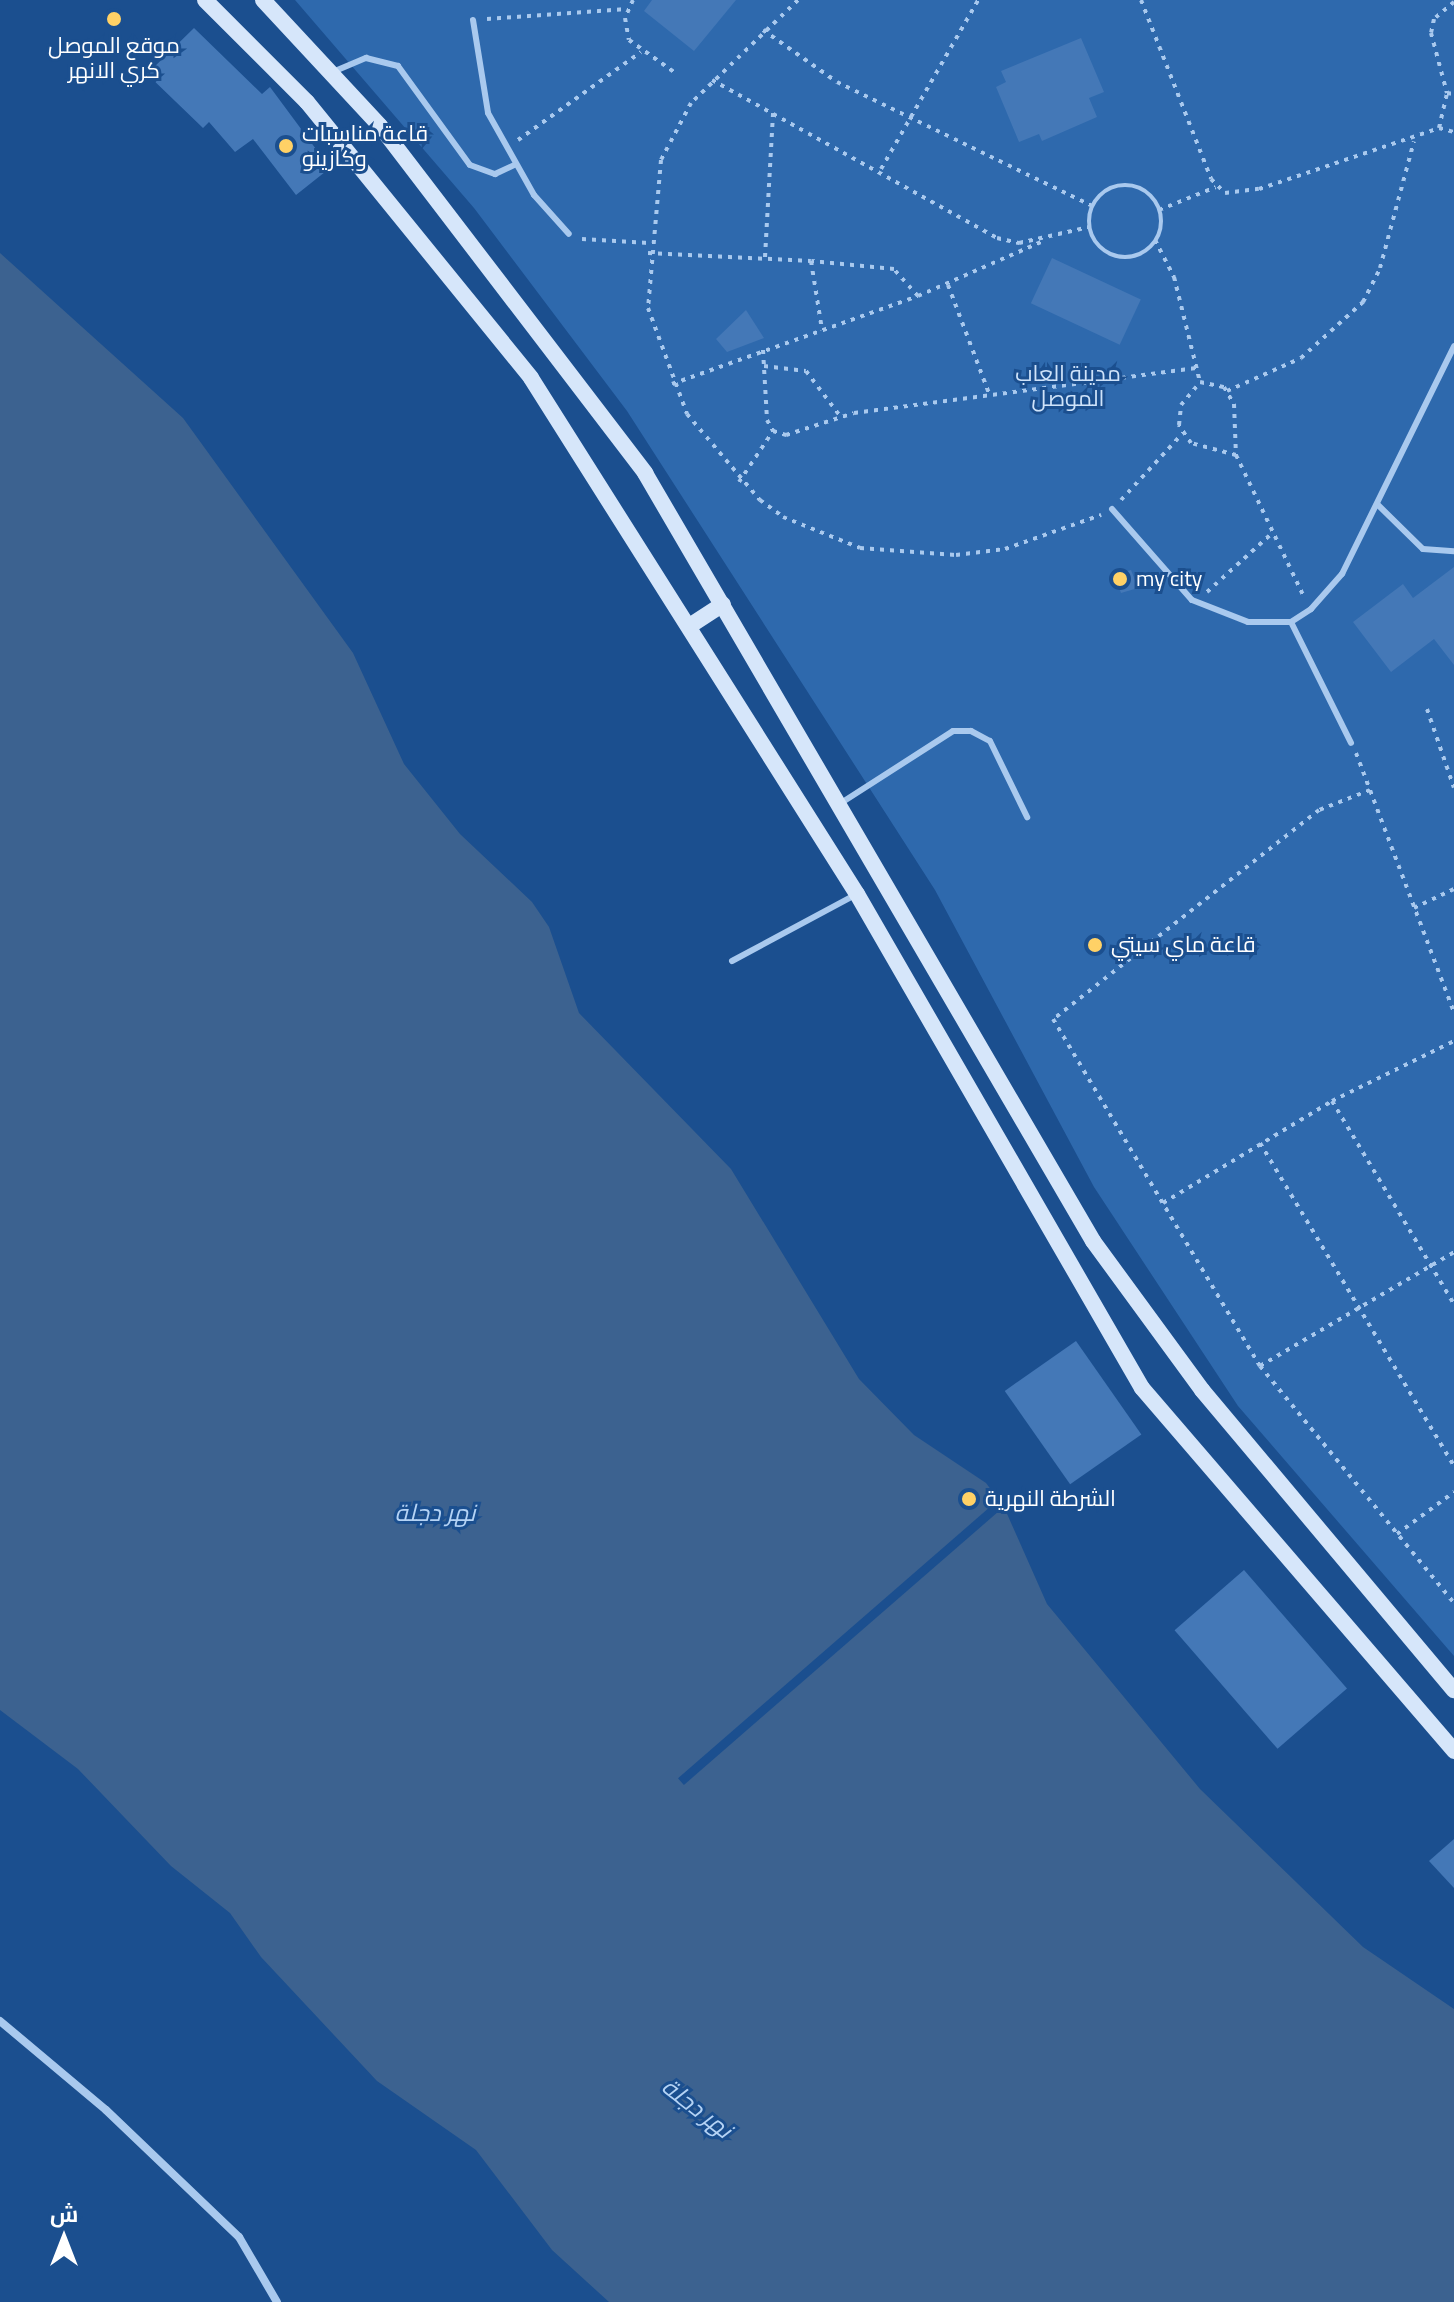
<!DOCTYPE html>
<html>
<head>
<meta charset="utf-8">
<style>
	body { margin:0 }
	#map { position:relative; width:1454px; height:2302px; overflow:hidden; background:#1b4f8f; font-family:"Titillium Web",Cairo,sans-serif }
	div>[style] { position:absolute }
	.green>* { inset:0; background:#2e69ad }
	.water>* { inset:0; background:#3c6290 }
	.pier>* { inset:0; background:#1b4f8f; transform-origin:0 0 }
	.building>* { inset:0; background:#4478b7; transform-origin:0 0 }
	.path>* { height:4px; margin-top:-2px; transform-origin:0; background:repeating-linear-gradient(90deg,#a9c9ee 0 4px,transparent 0 10px) }
	.path>.ring { margin:-2px; padding:0; box-sizing:content-box; background:none; border:4px solid #a9c9ee; border-radius:50% }
	.service>* { height:6px; margin:-3px; padding:0 3px; transform-origin:3px; border-radius:3px; background:#a9c9ee }
	.minor>* { height:8px; margin:-4px; padding:0 4px; transform-origin:4px; border-radius:4px; background:#a9c9ee }
	.secondary>* { height:16px; margin:-8px; padding:0 8px; transform-origin:8px; border-radius:8px; background:#d6e6fa }
	.dots>* { width:22px; height:22px; translate:-50% -50%; box-sizing:border-box; border:4px solid #1b4f8f; border-radius:50% }
	span { translate:-50% -50%; white-space:nowrap; text-align:center; line-height:1.15; -webkit-text-stroke:6px #1b4f8f; paint-order:stroke }
	.poi-label { font-size:22px; color:#fff }
	.left { translate:0 -50%; text-align:left }
	.park-label { font-size:22px; color:#cfe3fa }
	.water-label { font-size:24px; color:#b5d3f5; font-style:italic }
	.north { position:absolute; left:24px; top:2198px; width:80px; height:80px; -webkit-text-stroke:6px #1b4f8f; paint-order:stroke; rotate:0deg; font-size:22px; font-weight:700; line-height:32px; text-align:center; color:#fff }
	.north::after { content:''; display:block; margin:auto; width:28px; height:36px; background:#fff; clip-path:polygon(50% 0,100% 100%,50% 72%,0 100%) }
</style>
</head>
<body>
<div id="map">
	<div class="green">
		<i style="clip-path:polygon(295px 0,1454px 0,1454px 1656px,1238px 1406px,1094px 1187px,935px 890px,627px 411px,474px 208px)"></i>
	</div>
	<div class="water">
		<i style="clip-path:polygon(0 253px,183px 418px,353px 653px,404px 764px,460px 834px,532px 902px,549px 927px,579px 1013px,731px 1169px,859px 1379px,914px 1435px,986px 1483px,1004px 1507px,1047px 1604px,1200px 1789px,1363px 1947px,1454px 2009px,1454px 2302px,609px 2302px,552px 2250px,476px 2150px,377px 2081px,261px 1957px,230px 1913px,171px 1866px,78px 1769px,0 1710px)"></i>
	</div>
	<div class="pier">
		<i style="left:998px;top:1500px;width:9px;height:424px;rotate:49deg"></i>
	</div>
	<div class="building">
		<i style="clip-path:polygon(652px 0,736px 0,694px 51px,644px 11px)"></i>
		<i style="clip-path:polygon(194px 28px,262px 94px,270px 87px,330px 168px,296px 195px,253px 139px,235px 152px,209px 122px,203px 128px,147px 74px)"></i>
		<i style="clip-path:polygon(1081px 38px,1104px 92px,1089px 98px,1097px 117px,1042px 141px,1039px 134px,1019px 142px,996px 87px,1006px 82px,1001px 71px)"></i>
		<i style="left:1052px;top:258px;width:98px;height:50px;rotate:25deg"></i>
		<i style="clip-path:polygon(746px 310px,764px 338px,727px 352px,716px 339px)"></i>
		<i style="clip-path:polygon(1454px 567px,1454px 665px,1434px 639px,1391px 672px,1353px 622px,1403px 584px,1413px 598px)"></i>
		<i style="clip-path:polygon(1131px 570px,1138px 588px,1121px 593px,1114px 575px)"></i>
		<i style="left:1076px;top:1341px;width:114px;height:87px;rotate:55deg"></i>
		<i style="left:1244px;top:1570px;width:157px;height:92px;rotate:49deg"></i>
		<i style="clip-path:polygon(1454px 1839px,1454px 1888px,1429px 1861px)"></i>
	</div>
	<div class="path">
		<i style="left:633px;top:0;width:20px;rotate:114deg"></i>
		<i style="left:625px;top:18px;width:22px;rotate:80deg"></i>
		<i style="left:629px;top:40px;width:55px;rotate:35.4deg"></i>
		<i style="left:798px;top:0;width:149px;rotate:136.1deg"></i>
		<i style="left:691px;top:103px;width:64px;rotate:117.8deg"></i>
		<i style="left:661px;top:160px;width:149px;rotate:95deg"></i>
		<i style="left:648px;top:308px;width:113px;rotate:69.8deg"></i>
		<i style="left:687px;top:414px;width:113px;rotate:49.7deg"></i>
		<i style="left:760px;top:500px;width:29px;rotate:36deg"></i>
		<i style="left:783px;top:517px;width:83px;rotate:21.9deg"></i>
		<i style="left:860px;top:548px;width:96px;rotate:4.2deg"></i>
		<i style="left:956px;top:555px;width:49px;rotate:-7deg"></i>
		<i style="left:1005px;top:549px;width:102px;rotate:-19.5deg"></i>
		<i style="left:1141px;top:0;width:192px;rotate:68.6deg"></i>
		<i style="left:1211px;top:179px;width:20px;rotate:45deg"></i>
		<i style="left:1225px;top:193px;width:34px;rotate:-7deg"></i>
		<i style="left:1259px;top:189px;width:190px;rotate:-18.7deg"></i>
		<i style="left:1439px;top:128px;width:16px;rotate:15deg"></i>
		<i style="left:1454px;top:2px;width:26px;rotate:140deg"></i>
		<i style="left:1434px;top:19px;width:14px;rotate:102deg"></i>
		<i style="left:1431px;top:33px;width:62px;rotate:75.1deg"></i>
		<i style="left:1447px;top:93px;width:7px;rotate:8deg"></i>
		<i style="left:487px;top:19px;width:140px;rotate:-4.1deg"></i>
		<i style="left:763px;top:30px;width:90px;rotate:35.1deg"></i>
		<i style="left:837px;top:82px;width:284px;rotate:25.9deg"></i>
		<i style="left:712px;top:80px;width:326px;rotate:29deg"></i>
		<i style="left:997px;top:238px;width:23px;rotate:13deg"></i>
		<i style="left:1019px;top:243px;width:72px;rotate:-12.9deg"></i>
		<i style="left:1439px;top:128px;width:36px;rotate:-77deg"></i>
		<i style="left:518px;top:140px;width:151px;rotate:-35.6deg"></i>
		<i style="left:881px;top:169px;width:195px;rotate:-60.1deg"></i>
		<i class="ring" style="left:1089px;top:185px;width:68px;height:68px"></i>
		<i style="left:1159px;top:210px;width:61px;rotate:-22deg"></i>
		<i style="left:582px;top:239px;width:67px;rotate:3.4deg"></i>
		<i style="left:1155px;top:240px;width:42px;rotate:62.8deg"></i>
		<i style="left:1174px;top:277px;width:108px;rotate:76.1deg"></i>
		<i style="left:648px;top:253px;width:163px;rotate:2.8deg"></i>
		<i style="left:765px;top:257px;width:144px;rotate:-86.8deg"></i>
		<i style="left:948px;top:285px;width:119px;rotate:69.3deg"></i>
		<i style="left:918px;top:296px;width:137px;rotate:-23.7deg"></i>
		<i style="left:763px;top:350px;width:70px;rotate:86.7deg"></i>
		<i style="left:767px;top:420px;width:13px;rotate:61deg"></i>
		<i style="left:773px;top:431px;width:14px;rotate:17deg"></i>
		<i style="left:786px;top:435px;width:71px;rotate:-17.9deg"></i>
		<i style="left:854px;top:413px;width:345px;rotate:-7.5deg"></i>
		<i style="left:764px;top:366px;width:42px;rotate:6.8deg"></i>
		<i style="left:806px;top:371px;width:56px;rotate:52.9deg"></i>
		<i style="left:672px;top:384px;width:261px;rotate:-19.7deg"></i>
		<i style="left:918px;top:296px;width:36px;rotate:-132deg"></i>
		<i style="left:894px;top:269px;width:83px;rotate:-174.5deg"></i>
		<i style="left:811px;top:261px;width:70px;rotate:80.9deg"></i>
		<i style="left:1227px;top:391px;width:81px;rotate:-24deg"></i>
		<i style="left:1301px;top:358px;width:84px;rotate:-42.1deg"></i>
		<i style="left:1363px;top:302px;width:38px;rotate:-63deg"></i>
		<i style="left:1380px;top:268px;width:131px;rotate:-75deg"></i>
		<i style="left:1236px;top:455px;width:47px;rotate:-165.1deg"></i>
		<i style="left:1191px;top:443px;width:22px;rotate:-124deg"></i>
		<i style="left:1179px;top:425px;width:20px;rotate:-84deg"></i>
		<i style="left:1181px;top:405px;width:30px;rotate:-50deg"></i>
		<i style="left:1200px;top:382px;width:25px;rotate:12deg"></i>
		<i style="left:1224px;top:387px;width:20px;rotate:60deg"></i>
		<i style="left:1234px;top:404px;width:51px;rotate:87.8deg"></i>
		<i style="left:1236px;top:455px;width:157px;rotate:64.4deg"></i>
		<i style="left:739px;top:482px;width:61px;rotate:-56.3deg"></i>
		<i style="left:1121px;top:500px;width:91px;rotate:-47.2deg"></i>
		<i style="left:1207px;top:592px;width:85px;rotate:-42.1deg"></i>
		<i style="left:1427px;top:709px;width:83px;rotate:71.1deg"></i>
		<i style="left:1356px;top:753px;width:278px;rotate:69.3deg"></i>
		<i style="left:1370px;top:790px;width:55px;rotate:158.6deg"></i>
		<i style="left:1319px;top:810px;width:338px;rotate:141.8deg"></i>
		<i style="left:1053px;top:1019px;width:404px;rotate:59.2deg"></i>
		<i style="left:1260px;top:1366px;width:306px;rotate:50.7deg"></i>
		<i style="left:1414px;top:908px;width:44px;rotate:-25.4deg"></i>
		<i style="left:1332px;top:1101px;width:237px;rotate:59deg"></i>
		<i style="left:1260px;top:1143px;width:377px;rotate:59deg"></i>
		<i style="left:1163px;top:1203px;width:197px;rotate:-31.1deg"></i>
		<i style="left:1332px;top:1101px;width:136px;rotate:-26.2deg"></i>
		<i style="left:1260px;top:1366px;width:225px;rotate:-30.4deg"></i>
		<i style="left:1397px;top:1534px;width:71px;rotate:-36.4deg"></i>
	</div>
	<div class="service">
		<i style="left:473px;top:20px;width:94px;rotate:80.8deg"></i>
		<i style="left:488px;top:113px;width:94px;rotate:60.7deg"></i>
		<i style="left:534px;top:195px;width:52px;rotate:48.1deg"></i>
		<i style="left:335px;top:71px;width:34px;rotate:-23deg"></i>
		<i style="left:366px;top:58px;width:33px;rotate:14deg"></i>
		<i style="left:398px;top:66px;width:122px;rotate:54deg"></i>
		<i style="left:470px;top:165px;width:27px;rotate:20deg"></i>
		<i style="left:495px;top:174px;width:21px;rotate:-25deg"></i>
		<i style="left:1377px;top:504px;width:64px;rotate:44.4deg"></i>
		<i style="left:1423px;top:549px;width:31px;rotate:4deg"></i>
		<i style="left:1112px;top:509px;width:121px;rotate:48.7deg"></i>
		<i style="left:1192px;top:600px;width:60px;rotate:21.4deg"></i>
		<i style="left:1248px;top:622px;width:43px"></i>
		<i style="left:1291px;top:622px;width:24px;rotate:-33deg"></i>
		<i style="left:1311px;top:609px;width:47px;rotate:-48.5deg"></i>
		<i style="left:1342px;top:574px;width:254px;rotate:-63.8deg"></i>
		<i style="left:1291px;top:622px;width:135px;rotate:63.6deg"></i>
		<i style="left:841px;top:803px;width:133px;rotate:-32.7deg"></i>
		<i style="left:953px;top:731px;width:18px"></i>
		<i style="left:971px;top:731px;width:21px;rotate:28deg"></i>
		<i style="left:990px;top:741px;width:85px;rotate:64deg"></i>
		<i style="left:732px;top:961px;width:142px;rotate:-28.2deg"></i>
	</div>
	<div class="minor">
		<i style="left:0;top:2021px;width:138px;rotate:40deg"></i>
		<i style="left:106px;top:2110px;width:184px;rotate:43.7deg"></i>
		<i style="left:239px;top:2237px;width:75px;rotate:59.7deg"></i>
	</div>
	<div class="secondary">
		<i style="left:205px;top:0;width:144px;rotate:45deg"></i>
		<i style="left:307px;top:102px;width:355px;rotate:50.9deg"></i>
		<i style="left:531px;top:378px;width:610px;rotate:57.72deg"></i>
		<i style="left:857px;top:894px;width:570px;rotate:60.02deg"></i>
		<i style="left:1142px;top:1388px;width:479px;rotate:49.3deg"></i>
		<i style="left:263px;top:0;width:172px;rotate:47.1deg"></i>
		<i style="left:380px;top:126px;width:437px;rotate:52.6deg"></i>
		<i style="left:645px;top:473px;width:889px;rotate:59.74deg"></i>
		<i style="left:1093px;top:1241px;width:185px;rotate:53.8deg"></i>
		<i style="left:1202px;top:1390px;width:392px;rotate:50deg"></i>
		<i style="left:691px;top:625px;width:38px;rotate:-33deg"></i>
	</div>
	<div class="dots">
		<i style="left:114px;top:19px;background:#ffd166"></i>
		<i style="left:286px;top:146px;background:#ffd166"></i>
		<i style="left:1120px;top:579px;background:#ffd166"></i>
		<i style="left:1095px;top:945px;background:#ffd166"></i>
		<i style="left:969px;top:1499px;background:#ffd166"></i>
	</div>
	<div class="poi-label">
		<span style="left:114px;top:58px">موقع الموصل<br>كري الانهر</span>
		<span class="left" style="left:302px;top:146px">قاعة مناسبات<br>وكازينو</span>
		<span class="left" style="left:1136px;top:579px">my city</span>
		<span class="left" style="left:1111px;top:945px">قاعة ماي سيتي</span>
		<span class="left" style="left:985px;top:1499px">الشرطة النهرية</span>
	</div>
	<div class="park-label">
		<span style="left:1068px;top:386px">مدينة العاب<br>الموصل</span>
	</div>
	<div class="water-label">
		<span style="left:435px;top:1513px">نهر دجلة</span>
		<span style="left:697px;top:2108px;rotate:38deg">نهر دجلة</span>
	</div>
	<div class="north">ش</div>
</div>
</body>
</html>
